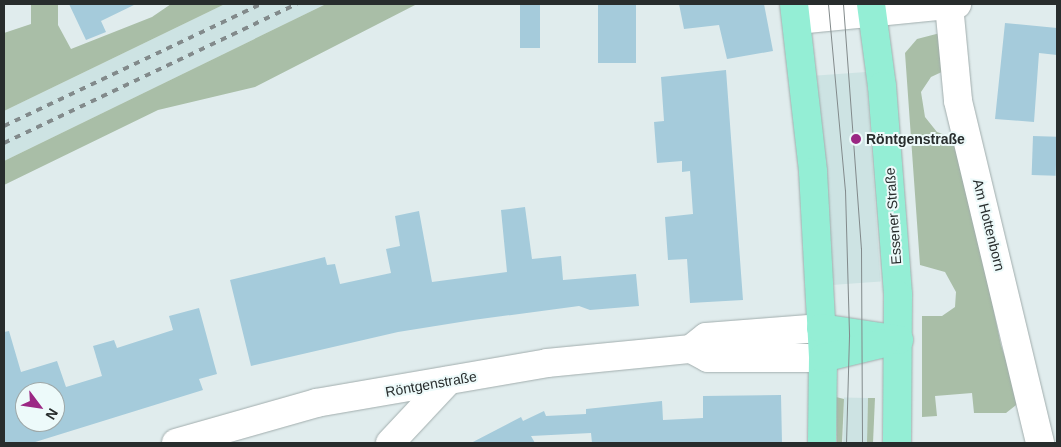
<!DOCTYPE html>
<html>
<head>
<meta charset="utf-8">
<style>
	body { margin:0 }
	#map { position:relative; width:1061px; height:447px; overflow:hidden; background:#e0eced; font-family:Arial,sans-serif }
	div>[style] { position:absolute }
	.built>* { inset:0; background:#cde3e3; transform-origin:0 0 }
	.green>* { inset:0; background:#a9bea7 }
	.building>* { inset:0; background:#a5cbdb; transform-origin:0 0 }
	.roads { filter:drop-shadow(0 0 1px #a1adad) drop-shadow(0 0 1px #a1adad) }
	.minor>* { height:28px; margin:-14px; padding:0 14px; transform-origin:14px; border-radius:14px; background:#fff }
	.major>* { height:28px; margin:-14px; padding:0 14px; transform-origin:14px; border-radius:14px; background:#94eed5 }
	.tram>* { height:1px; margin:-0.5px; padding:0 0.5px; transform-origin:0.5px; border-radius:0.5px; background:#828a8b }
	.rail>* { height:4px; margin-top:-2px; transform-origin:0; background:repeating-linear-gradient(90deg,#828a8b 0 6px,transparent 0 12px) }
	.dots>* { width:14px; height:14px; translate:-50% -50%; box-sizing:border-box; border:2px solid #edfafa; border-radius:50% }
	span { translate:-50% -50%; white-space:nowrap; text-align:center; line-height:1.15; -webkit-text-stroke:4px #edfafa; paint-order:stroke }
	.poi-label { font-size:14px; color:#282d2d; font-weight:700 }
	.left { translate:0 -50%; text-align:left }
	.street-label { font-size:14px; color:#282d2d }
	.frame { position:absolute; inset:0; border:5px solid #282d2d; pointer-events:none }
	.north { position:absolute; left:15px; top:382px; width:50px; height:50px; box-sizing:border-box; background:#edfafa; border:1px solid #9ea8a8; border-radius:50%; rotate:121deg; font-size:14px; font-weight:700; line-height:20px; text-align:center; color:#282d2d }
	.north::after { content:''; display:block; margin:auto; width:18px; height:22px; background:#9b2884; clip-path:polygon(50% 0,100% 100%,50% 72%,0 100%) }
</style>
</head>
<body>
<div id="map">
	<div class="built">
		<i style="clip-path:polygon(225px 4px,326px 4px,4px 161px,4px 111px)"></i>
		<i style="left:866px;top:72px;width:210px;height:49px;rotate:86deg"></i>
		<i style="left:868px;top:398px;width:45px;height:24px;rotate:91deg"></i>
	</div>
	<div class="green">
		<i style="clip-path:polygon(31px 4px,58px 4px,58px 25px,71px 49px,152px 17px,171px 4px,225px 4px,4px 111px,4px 33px,31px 24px)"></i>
		<i style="clip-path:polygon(326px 4px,417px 4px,255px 87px,158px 110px,4px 185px,4px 161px)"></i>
		<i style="clip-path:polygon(944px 32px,948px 69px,931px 77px,921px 92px,925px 117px,937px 132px,958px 139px,1001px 345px,1020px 402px,1006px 413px,974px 413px,972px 393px,935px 396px,937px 416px,922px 417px,922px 316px,942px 316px,955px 307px,956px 292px,945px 272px,920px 265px,905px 53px,917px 39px)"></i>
		<i style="clip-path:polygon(836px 397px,844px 399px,842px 443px,837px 443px)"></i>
		<i style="clip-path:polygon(868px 398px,875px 398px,873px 443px,867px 443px)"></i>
	</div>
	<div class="building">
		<i style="clip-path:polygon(69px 4px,136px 4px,101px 21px,106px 32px,86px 40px)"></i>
		<i style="left:520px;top:4px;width:20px;height:44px"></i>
		<i style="left:598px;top:4px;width:38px;height:59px"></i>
		<i style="clip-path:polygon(679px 4px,764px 4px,773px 51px,727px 59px,719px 25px,684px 29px)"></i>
		<i style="clip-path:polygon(1005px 23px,1057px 28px,1057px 55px,1039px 53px,1034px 122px,995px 119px)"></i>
		<i style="clip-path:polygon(726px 70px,743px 300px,690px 303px,687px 259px,668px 260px,665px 217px,693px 214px,690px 171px,682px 172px,682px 161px,657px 163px,654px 122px,664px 121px,661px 77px)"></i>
		<i style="left:1033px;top:136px;width:24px;height:39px;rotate:2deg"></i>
		<i style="clip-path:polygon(525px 207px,532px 259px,561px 256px,563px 280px,636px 274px,639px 306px,590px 310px,579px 306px,473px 320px,398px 332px,251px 366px,230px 280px,325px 257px,327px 265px,335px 264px,340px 284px,391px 273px,386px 249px,400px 246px,395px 216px,419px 211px,432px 282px,507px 272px,501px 210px)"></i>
		<i style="clip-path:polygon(evenodd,199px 308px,217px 374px,199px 379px,203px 390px,32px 443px,4px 443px,4px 332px,9px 331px,21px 372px,57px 361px,66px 387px,102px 376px,93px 346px,114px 340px,117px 348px,173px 330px,169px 316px,199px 308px,25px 392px,55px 392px,55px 422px,25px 422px,25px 392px)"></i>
		<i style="clip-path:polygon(781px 395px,782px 443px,592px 443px,591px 433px,531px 436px,535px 443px,471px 443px,521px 417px,523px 421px,544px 411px,546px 416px,586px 414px,586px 409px,662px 401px,663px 420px,703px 418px,703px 396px)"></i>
	</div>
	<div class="roads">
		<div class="minor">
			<i style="left:949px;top:5px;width:96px;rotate:84.6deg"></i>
			<i style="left:958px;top:101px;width:352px;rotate:76.5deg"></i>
			<i style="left:797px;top:20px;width:161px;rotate:-5.7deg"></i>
			<i style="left:691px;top:349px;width:19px;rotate:28deg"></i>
			<i style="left:708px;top:358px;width:115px"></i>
			<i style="left:176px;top:443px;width:146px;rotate:-15.9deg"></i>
			<i style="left:316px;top:403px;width:234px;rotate:-9.8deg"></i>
			<i style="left:547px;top:363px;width:145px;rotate:-5.6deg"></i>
			<i style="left:691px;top:349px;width:19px;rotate:-39deg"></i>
			<i style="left:706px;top:337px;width:115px;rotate:-4.5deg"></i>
			<i style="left:390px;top:443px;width:85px;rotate:-46.9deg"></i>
		</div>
		<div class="major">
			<i style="left:794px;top:4px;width:169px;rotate:83.5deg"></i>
			<i style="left:813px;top:172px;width:186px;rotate:86.9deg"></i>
			<i style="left:823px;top:358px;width:85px;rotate:90.7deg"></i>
			<i style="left:871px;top:4px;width:83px;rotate:82.4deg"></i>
			<i style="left:882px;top:86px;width:210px;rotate:85.6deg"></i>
			<i style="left:898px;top:295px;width:148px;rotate:90.4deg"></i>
			<i style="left:821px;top:328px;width:79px;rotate:8.7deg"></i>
			<i style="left:823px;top:358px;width:64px;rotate:-13.6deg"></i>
		</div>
	</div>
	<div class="tram">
		<i style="left:828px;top:4px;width:187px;rotate:84.8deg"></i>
		<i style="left:845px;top:190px;width:146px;rotate:88.4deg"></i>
		<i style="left:849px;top:336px;width:107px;rotate:91.6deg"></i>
		<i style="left:843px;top:4px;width:245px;rotate:85.8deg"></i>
		<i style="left:861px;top:248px;width:195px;rotate:89.7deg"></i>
	</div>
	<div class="rail">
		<i style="left:4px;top:126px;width:284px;rotate:-25.4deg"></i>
		<i style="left:4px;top:143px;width:324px;rotate:-25.4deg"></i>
	</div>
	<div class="dots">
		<i style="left:856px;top:139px;background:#9b2884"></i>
	</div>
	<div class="poi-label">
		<span class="left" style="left:866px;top:139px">Röntgenstraße</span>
	</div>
	<div class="street-label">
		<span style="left:893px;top:216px;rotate:-94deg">Essener Straße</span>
		<span style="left:989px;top:225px;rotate:76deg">Am Hottenborn</span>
		<span style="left:431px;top:384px;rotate:-10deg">Röntgenstraße</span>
	</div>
	<div class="frame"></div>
	<div class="north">N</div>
</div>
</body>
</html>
